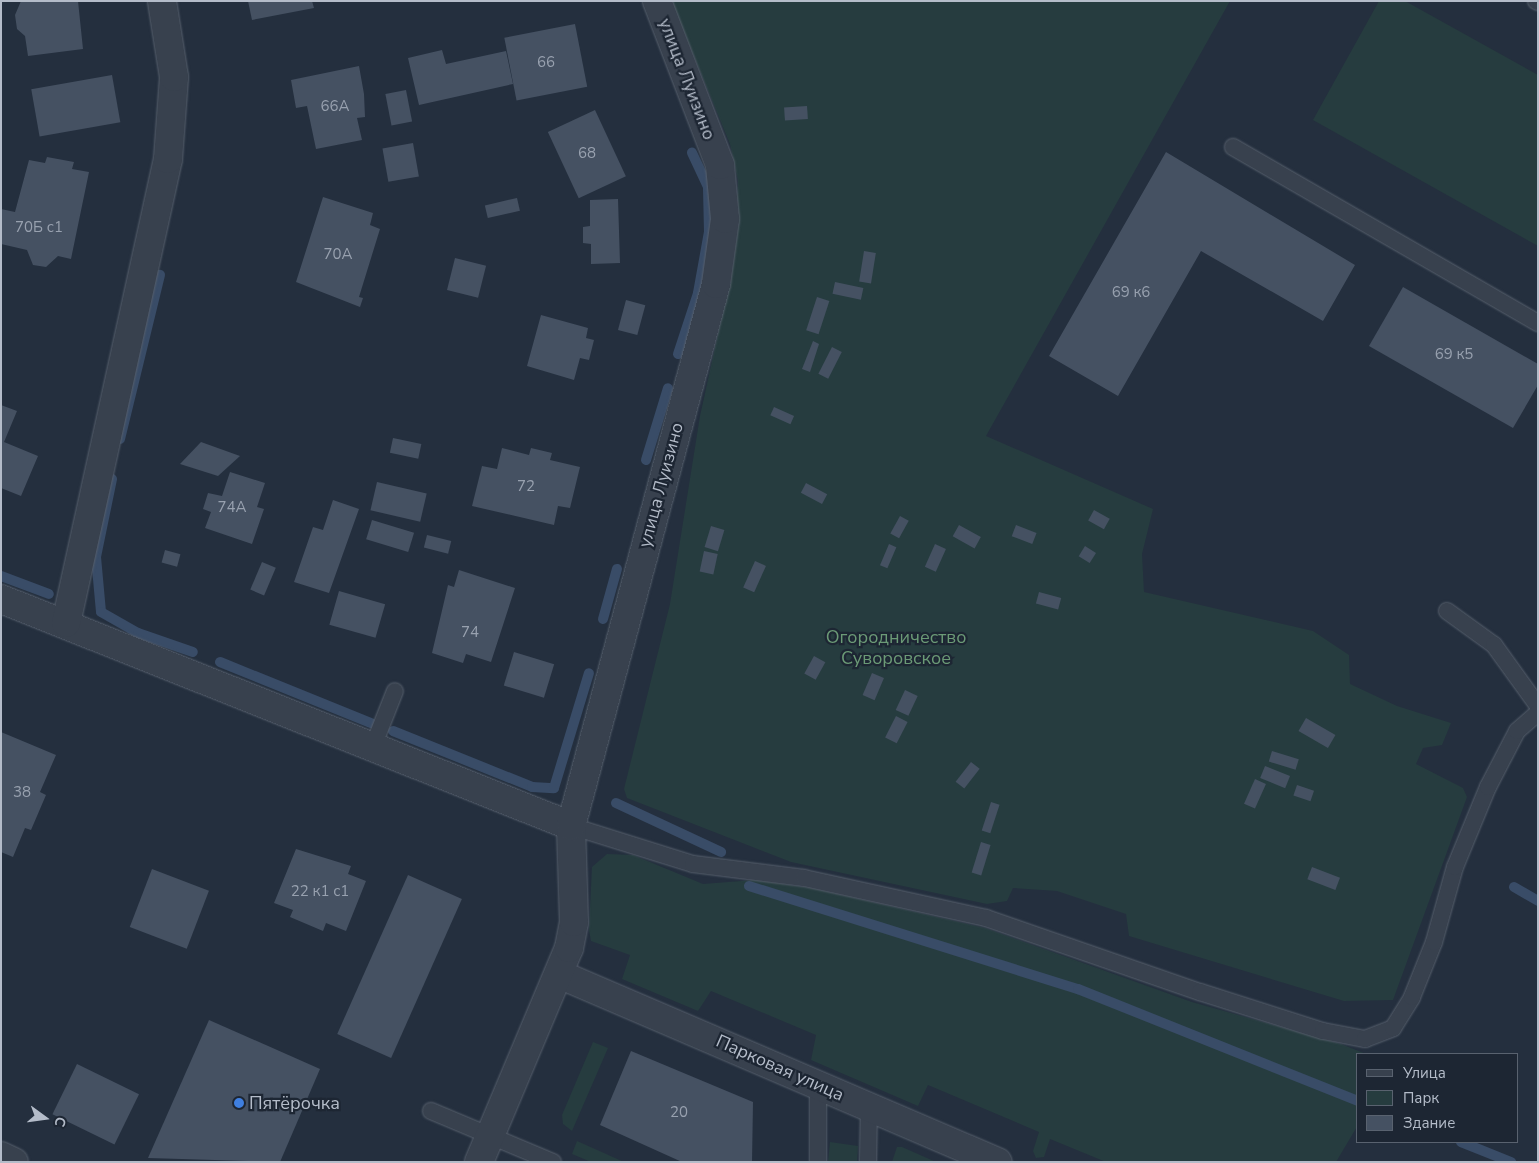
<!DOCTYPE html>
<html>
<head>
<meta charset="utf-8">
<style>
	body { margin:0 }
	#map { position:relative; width:1539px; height:1163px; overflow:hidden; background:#242f3e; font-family:"Nunito Sans",sans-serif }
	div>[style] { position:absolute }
	.green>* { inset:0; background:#263c3f }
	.stream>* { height:10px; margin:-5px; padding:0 5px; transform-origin:5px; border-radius:5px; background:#394c67 }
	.building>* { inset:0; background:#455162; transform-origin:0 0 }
	.roads { filter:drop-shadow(0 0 1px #565f6c) drop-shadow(0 0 1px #565f6c) }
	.lane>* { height:16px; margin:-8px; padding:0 8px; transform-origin:8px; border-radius:8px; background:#38414e }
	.street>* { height:28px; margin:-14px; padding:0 14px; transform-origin:14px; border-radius:14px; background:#38414e }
	.dots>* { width:14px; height:14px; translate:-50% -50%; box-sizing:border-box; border:2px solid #1d2633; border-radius:50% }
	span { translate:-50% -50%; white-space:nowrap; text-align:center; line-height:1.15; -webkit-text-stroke:4.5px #1d2633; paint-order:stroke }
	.number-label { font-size:15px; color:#98a1af }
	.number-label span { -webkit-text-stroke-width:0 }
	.street-label { font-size:18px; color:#b4bcc9 }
	.park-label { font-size:18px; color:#6b9a76 }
	.poi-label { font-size:18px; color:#b4bcc9 }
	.left { translate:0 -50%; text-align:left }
	.frame { position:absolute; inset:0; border:2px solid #b4bcc9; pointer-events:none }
	.legend { position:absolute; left:1356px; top:1053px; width:162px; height:90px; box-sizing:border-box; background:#1d2633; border:1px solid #59626f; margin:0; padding:6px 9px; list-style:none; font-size:15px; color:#b4bcc9 }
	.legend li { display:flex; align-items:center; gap:10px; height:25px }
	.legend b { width:25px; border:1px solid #59626f }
	.north { position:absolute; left:20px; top:1093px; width:50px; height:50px; -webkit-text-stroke:4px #1d2633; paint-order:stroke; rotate:104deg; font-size:14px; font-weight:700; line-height:20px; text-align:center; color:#b4bcc9 }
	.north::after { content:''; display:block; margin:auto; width:18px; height:22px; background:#b4bcc9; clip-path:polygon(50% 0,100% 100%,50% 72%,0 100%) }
</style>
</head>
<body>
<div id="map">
	<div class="green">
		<i style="clip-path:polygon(671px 1px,1230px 1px,986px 436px,1153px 509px,1142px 554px,1144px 592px,1313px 631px,1349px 655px,1350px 684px,1397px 706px,1451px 723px,1442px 745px,1423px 748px,1416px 764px,1463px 788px,1467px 797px,1393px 1000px,1344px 1001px,1129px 936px,1126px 914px,1057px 891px,1013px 888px,1007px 901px,987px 904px,791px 862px,627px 798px,624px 789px,670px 604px,700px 416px,733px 265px,738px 181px,730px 144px)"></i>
		<i style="clip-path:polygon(1379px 1px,1405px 1px,1538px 75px,1538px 246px,1313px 120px)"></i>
		<i style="clip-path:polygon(607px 854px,633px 855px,703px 884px,754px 880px,811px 888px,985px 928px,1192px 1002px,1341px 1044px,1366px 1054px,1358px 1054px,1358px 1125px,1336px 1162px,1106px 1162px,1050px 1139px,1044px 1157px,1036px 1158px,1033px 1151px,1039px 1132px,928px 1085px,918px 1106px,811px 1060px,816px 1035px,711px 991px,698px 1011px,622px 979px,630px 955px,591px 941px,589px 930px,592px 867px)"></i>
		<i style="clip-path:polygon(593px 1042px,608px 1048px,572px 1131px,563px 1124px,562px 1115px)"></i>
		<i style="clip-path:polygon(577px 1141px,624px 1162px,591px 1162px,572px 1154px)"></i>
		<i style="clip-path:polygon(830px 1142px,858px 1146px,857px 1162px,828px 1162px)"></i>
		<i style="clip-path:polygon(897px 1147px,902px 1147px,936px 1162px,892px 1162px)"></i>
	</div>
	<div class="stream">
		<i style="left:678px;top:354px;width:64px;rotate:-71.8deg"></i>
		<i style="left:698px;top:293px;width:62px;rotate:-79.8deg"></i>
		<i style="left:709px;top:232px;width:45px;rotate:-91.3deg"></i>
		<i style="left:708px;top:187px;width:38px;rotate:-115deg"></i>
		<i style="left:120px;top:439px;width:169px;rotate:-76.3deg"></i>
		<i style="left:646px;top:460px;width:75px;rotate:-73deg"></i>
		<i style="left:112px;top:479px;width:80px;rotate:101.6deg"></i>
		<i style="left:96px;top:557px;width:55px;rotate:84.8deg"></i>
		<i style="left:101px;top:612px;width:43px;rotate:29.6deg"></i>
		<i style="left:138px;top:633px;width:58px;rotate:19.1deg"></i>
		<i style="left:1px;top:576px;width:51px;rotate:20.6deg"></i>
		<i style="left:603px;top:619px;width:52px;rotate:-74.4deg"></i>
		<i style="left:220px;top:662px;width:163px;rotate:22deg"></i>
		<i style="left:393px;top:731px;width:150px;rotate:21.9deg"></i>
		<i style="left:532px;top:787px;width:22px;rotate:3deg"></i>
		<i style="left:554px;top:788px;width:120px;rotate:-73.1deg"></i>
		<i style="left:616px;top:803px;width:116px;rotate:25deg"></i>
		<i style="left:749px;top:886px;width:345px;rotate:17.4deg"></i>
		<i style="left:1078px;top:989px;width:302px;rotate:21.8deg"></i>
		<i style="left:1514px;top:887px;width:28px;rotate:30deg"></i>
		<i style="left:1461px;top:1142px;width:54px;rotate:21.8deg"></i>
	</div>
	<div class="building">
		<i style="clip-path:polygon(21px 1px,78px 1px,83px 49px,28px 56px,25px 36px,17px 29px,15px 15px)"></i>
		<i style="clip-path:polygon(248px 1px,312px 1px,314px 8px,252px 20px)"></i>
		<i style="left:575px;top:24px;width:64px;height:72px;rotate:79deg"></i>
		<i style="clip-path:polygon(442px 50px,446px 64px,506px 51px,513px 84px,419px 105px,408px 58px)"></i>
		<i style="clip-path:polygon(359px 66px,364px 94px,365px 117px,357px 118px,362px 140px,316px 149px,307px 106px,296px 108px,291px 80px)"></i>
		<i style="left:112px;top:75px;width:48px;height:82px;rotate:80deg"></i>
		<i style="left:406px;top:90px;width:32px;height:21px;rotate:79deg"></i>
		<i style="left:807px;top:106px;width:13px;height:23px;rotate:86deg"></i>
		<i style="left:595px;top:110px;width:73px;height:52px;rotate:65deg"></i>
		<i style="left:413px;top:143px;width:34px;height:31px;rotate:80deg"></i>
		<i style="clip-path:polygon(1166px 152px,1355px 265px,1323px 321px,1201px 251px,1118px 396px,1049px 356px)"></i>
		<i style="clip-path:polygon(47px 157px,74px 162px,72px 169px,89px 172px,71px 259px,58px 256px,46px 267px,33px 265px,27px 250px,1px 244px,1px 209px,15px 212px,29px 160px,45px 163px)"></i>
		<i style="clip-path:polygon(323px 197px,373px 213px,370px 225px,380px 229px,359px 297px,363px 298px,360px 307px,296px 282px)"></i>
		<i style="left:517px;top:198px;width:13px;height:33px;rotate:77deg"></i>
		<i style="clip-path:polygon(618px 199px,620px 263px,591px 264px,591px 244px,583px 243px,583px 227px,590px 226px,590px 200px)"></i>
		<i style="left:864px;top:251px;width:12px;height:31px;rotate:9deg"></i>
		<i style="left:455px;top:258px;width:32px;height:33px;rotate:14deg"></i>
		<i style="left:835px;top:282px;width:29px;height:12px;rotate:12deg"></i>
		<i style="clip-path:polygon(1403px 287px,1538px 364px,1538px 385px,1513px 428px,1369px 346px)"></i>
		<i style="left:817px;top:297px;width:13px;height:35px;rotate:18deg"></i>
		<i style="left:626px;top:300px;width:20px;height:31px;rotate:15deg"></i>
		<i style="clip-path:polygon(541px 315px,588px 328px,586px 338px,594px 340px,589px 360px,580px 358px,574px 380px,527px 366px)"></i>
		<i style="clip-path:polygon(813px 341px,819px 344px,810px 372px,802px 369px)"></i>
		<i style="left:832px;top:347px;width:11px;height:30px;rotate:27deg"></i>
		<i style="clip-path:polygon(1px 405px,17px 411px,4px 442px,38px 456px,21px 496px,1px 488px)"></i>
		<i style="left:774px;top:407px;width:22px;height:9px;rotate:24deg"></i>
		<i style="left:393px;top:438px;width:29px;height:15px;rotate:12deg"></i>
		<i style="clip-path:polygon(201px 442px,240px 456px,218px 476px,180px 464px)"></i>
		<i style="clip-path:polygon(502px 448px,529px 455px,531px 448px,552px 453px,550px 460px,580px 467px,570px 508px,558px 506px,554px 525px,472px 506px,482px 466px,497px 469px)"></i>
		<i style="clip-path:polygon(230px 472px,265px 483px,257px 507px,264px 509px,252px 544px,205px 528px,211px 512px,203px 509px,208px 493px,222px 496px)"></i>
		<i style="left:377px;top:482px;width:51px;height:29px;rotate:13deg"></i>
		<i style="left:806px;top:483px;width:24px;height:11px;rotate:28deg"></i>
		<i style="clip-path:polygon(333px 500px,359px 509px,329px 593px,294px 582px,313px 527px,323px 530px)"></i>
		<i style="left:1094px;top:510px;width:18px;height:12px;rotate:29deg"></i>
		<i style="left:900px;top:516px;width:10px;height:20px;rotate:29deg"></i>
		<i style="left:372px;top:520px;width:44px;height:20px;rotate:17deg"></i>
		<i style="left:959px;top:525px;width:25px;height:13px;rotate:29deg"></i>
		<i style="left:1016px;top:525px;width:22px;height:12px;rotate:21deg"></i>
		<i style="left:711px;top:526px;width:14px;height:22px;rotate:17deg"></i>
		<i style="left:427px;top:535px;width:25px;height:13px;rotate:14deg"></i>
		<i style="left:889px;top:544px;width:8px;height:23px;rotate:23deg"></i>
		<i style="left:935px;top:544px;width:12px;height:25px;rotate:24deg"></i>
		<i style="left:1085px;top:546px;width:13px;height:12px;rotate:32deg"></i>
		<i style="left:165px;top:550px;width:16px;height:13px;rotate:15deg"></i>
		<i style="left:704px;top:551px;width:14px;height:21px;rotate:12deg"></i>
		<i style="left:755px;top:561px;width:12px;height:29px;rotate:24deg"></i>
		<i style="left:262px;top:562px;width:15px;height:30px;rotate:23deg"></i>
		<i style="clip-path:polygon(459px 570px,515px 588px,491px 662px,466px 654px,463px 663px,432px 653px,448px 585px,454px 587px)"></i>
		<i style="left:339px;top:591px;width:48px;height:35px;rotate:16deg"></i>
		<i style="left:1039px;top:592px;width:23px;height:12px;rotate:15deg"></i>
		<i style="left:514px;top:652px;width:42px;height:35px;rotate:17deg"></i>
		<i style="left:814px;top:656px;width:13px;height:20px;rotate:29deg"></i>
		<i style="left:872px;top:673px;width:13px;height:24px;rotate:23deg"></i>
		<i style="left:905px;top:690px;width:14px;height:22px;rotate:25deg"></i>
		<i style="left:896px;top:716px;width:13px;height:24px;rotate:27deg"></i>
		<i style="left:1306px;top:718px;width:34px;height:15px;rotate:30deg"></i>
		<i style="clip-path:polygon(1px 732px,56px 755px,40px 792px,46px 795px,31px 830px,25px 828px,13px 857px,1px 852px)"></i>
		<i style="left:1272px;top:751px;width:28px;height:11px;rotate:17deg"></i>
		<i style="left:971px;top:762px;width:11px;height:25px;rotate:38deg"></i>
		<i style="left:1265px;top:766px;width:27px;height:13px;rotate:22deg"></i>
		<i style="left:1255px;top:779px;width:12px;height:27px;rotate:24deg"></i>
		<i style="left:1297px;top:785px;width:18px;height:11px;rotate:19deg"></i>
		<i style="left:991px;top:802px;width:9px;height:30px;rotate:18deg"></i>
		<i style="left:981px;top:842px;width:10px;height:32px;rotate:17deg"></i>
		<i style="clip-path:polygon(296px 849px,351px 866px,348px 874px,366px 881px,346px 931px,326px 923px,323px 931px,290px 917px,293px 910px,274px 903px)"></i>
		<i style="left:1312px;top:867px;width:30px;height:13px;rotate:21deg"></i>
		<i style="left:152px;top:869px;width:61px;height:62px;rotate:21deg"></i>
		<i style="left:408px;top:875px;width:59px;height:174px;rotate:24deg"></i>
		<i style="clip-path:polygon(209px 1020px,320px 1069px,280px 1162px,148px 1158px)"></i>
		<i style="clip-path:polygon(631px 1051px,753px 1102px,752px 1162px,682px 1162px,600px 1125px)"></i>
		<i style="left:77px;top:1064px;width:69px;height:56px;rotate:26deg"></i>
	</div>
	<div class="roads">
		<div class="lane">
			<i style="left:1536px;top:1px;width:2px;rotate:27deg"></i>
			<i style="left:1233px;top:147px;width:352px;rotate:30deg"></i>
			<i style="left:1447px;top:611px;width:58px;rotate:35.9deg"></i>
			<i style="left:1494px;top:645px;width:75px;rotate:54.2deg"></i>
			<i style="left:372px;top:749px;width:62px;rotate:-68.4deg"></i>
			<i style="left:571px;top:826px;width:128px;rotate:17.3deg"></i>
			<i style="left:693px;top:864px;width:112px;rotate:7.2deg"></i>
			<i style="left:804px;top:878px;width:186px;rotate:12.4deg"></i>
			<i style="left:986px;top:918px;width:226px;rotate:19.1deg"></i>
			<i style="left:1200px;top:992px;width:129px;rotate:17.6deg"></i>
			<i style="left:1323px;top:1031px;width:43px;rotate:10.8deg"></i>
			<i style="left:1365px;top:1039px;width:30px;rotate:-21deg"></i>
			<i style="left:1393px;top:1028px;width:36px;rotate:-58deg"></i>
			<i style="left:1412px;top:997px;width:59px;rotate:-68.2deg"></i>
			<i style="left:1434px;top:942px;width:78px;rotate:-74.4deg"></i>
			<i style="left:1455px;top:867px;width:87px;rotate:-67.6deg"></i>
			<i style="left:1488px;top:787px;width:63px;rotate:-62.6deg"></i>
			<i style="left:1517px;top:731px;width:28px;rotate:-41deg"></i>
			<i style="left:431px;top:1111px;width:132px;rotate:22.7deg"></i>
			<i style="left:818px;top:1162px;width:77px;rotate:-90deg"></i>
			<i style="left:868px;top:1162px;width:55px;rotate:-89deg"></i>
		</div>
		<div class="street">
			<i style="left:1px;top:599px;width:614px;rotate:21.71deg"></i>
			<i style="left:66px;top:623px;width:475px;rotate:-77.6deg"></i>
			<i style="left:168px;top:159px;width:82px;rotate:-85.8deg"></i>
			<i style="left:174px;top:77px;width:77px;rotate:-99deg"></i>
			<i style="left:561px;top:975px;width:475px;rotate:23.2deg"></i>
			<i style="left:1px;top:1156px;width:14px;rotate:25deg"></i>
			<i style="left:479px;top:1162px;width:232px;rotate:-67.2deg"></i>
			<i style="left:569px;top:948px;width:26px;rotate:-79deg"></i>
			<i style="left:574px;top:922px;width:96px;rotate:-91.8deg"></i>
			<i style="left:571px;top:826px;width:561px;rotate:-75.02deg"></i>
			<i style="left:716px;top:284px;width:66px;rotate:-82.1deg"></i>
			<i style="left:725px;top:219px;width:54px;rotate:-95.3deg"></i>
			<i style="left:720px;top:165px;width:176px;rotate:-111deg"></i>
		</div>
	</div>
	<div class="dots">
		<i style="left:239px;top:1103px;background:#3f7fe0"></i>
	</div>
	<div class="number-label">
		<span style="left:546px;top:63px">66</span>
		<span style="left:335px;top:107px">66А</span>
		<span style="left:587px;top:154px">68</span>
		<span style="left:39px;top:228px">70Б с1</span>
		<span style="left:338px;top:255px">70А</span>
		<span style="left:1131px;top:293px">69 к6</span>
		<span style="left:1454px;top:355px">69 к5</span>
		<span style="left:526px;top:487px">72</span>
		<span style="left:232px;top:508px">74А</span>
		<span style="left:470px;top:633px">74</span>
		<span style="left:22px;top:793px">38</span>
		<span style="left:320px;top:892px">22 к1 с1</span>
		<span style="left:679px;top:1113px">20</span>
	</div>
	<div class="street-label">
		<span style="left:687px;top:79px;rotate:69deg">улица Луизино</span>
		<span style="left:661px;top:485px;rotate:-75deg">улица Луизино</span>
		<span style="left:780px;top:1068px;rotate:24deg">Парковая улица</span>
	</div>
	<div class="park-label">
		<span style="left:896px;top:648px">Огородничество<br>Суворовское</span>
	</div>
	<div class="poi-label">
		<span class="left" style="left:249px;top:1103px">Пятёрочка</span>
	</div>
	<div class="frame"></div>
	<ul class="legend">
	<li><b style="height:6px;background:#38414e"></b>Улица</li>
	<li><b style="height:14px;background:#263c3f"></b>Парк</li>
	<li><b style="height:14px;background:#455162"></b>Здание</li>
	</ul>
	<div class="north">С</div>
</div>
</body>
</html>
